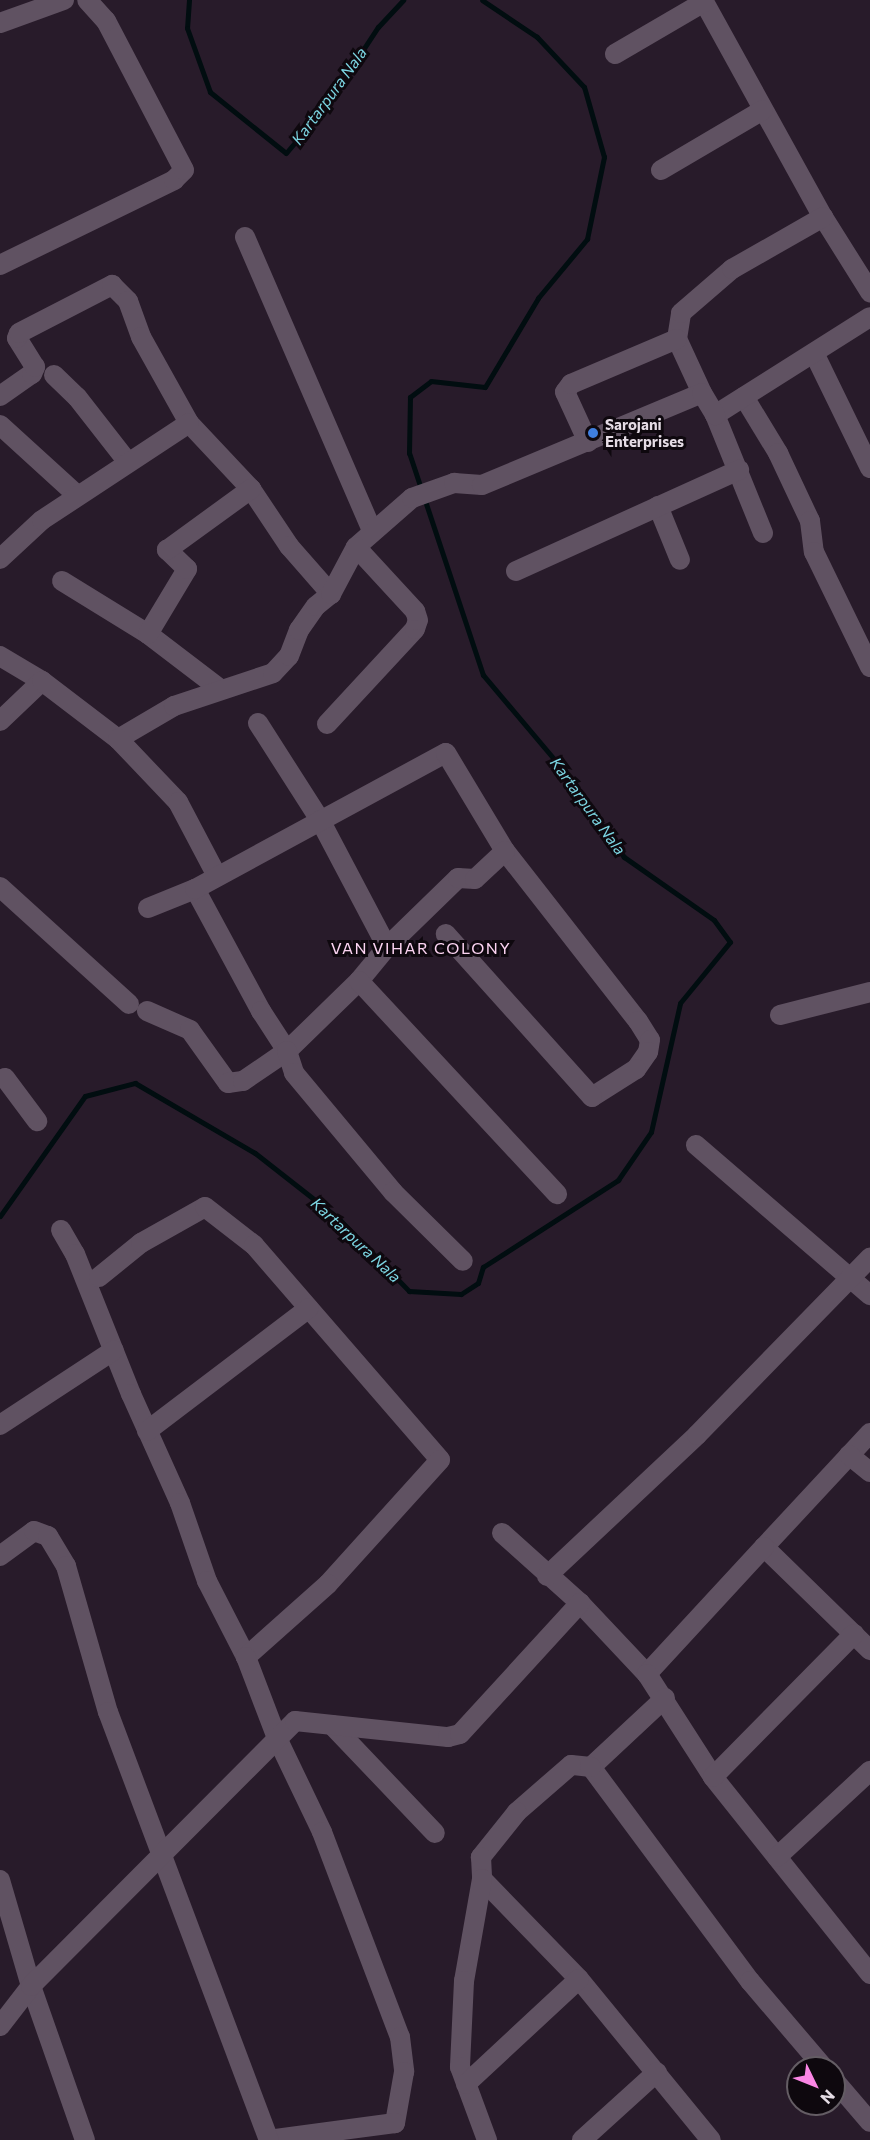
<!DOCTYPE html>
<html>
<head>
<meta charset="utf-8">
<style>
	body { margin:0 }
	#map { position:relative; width:870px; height:2140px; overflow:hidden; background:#281b2a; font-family:Commissioner,sans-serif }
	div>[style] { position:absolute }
	.stream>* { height:5px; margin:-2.5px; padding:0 2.5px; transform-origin:2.5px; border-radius:2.5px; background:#010d10 }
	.minor>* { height:20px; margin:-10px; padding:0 10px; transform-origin:10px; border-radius:10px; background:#605262 }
	.dots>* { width:16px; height:16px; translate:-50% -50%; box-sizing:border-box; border:3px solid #0e080e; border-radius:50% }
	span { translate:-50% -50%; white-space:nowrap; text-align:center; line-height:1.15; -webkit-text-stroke:6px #0e080e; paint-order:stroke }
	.poi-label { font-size:15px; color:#e5dce5; font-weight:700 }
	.left { translate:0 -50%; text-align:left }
	.water-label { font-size:16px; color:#7cd5e2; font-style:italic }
	.neighbourhood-label { font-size:16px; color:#fcd4f2; letter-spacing:1.5px }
	.north { position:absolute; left:786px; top:2056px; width:60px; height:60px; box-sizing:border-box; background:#0e080e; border:2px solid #645d64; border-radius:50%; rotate:133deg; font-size:16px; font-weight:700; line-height:24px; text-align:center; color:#e5dce5 }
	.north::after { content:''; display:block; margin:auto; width:21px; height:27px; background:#fb86e5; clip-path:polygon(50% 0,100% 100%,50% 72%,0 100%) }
</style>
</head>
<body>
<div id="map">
	<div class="stream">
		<i style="left:189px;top:0;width:28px;rotate:94deg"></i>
		<i style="left:187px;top:28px;width:68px;rotate:70.2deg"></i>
		<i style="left:210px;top:92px;width:97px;rotate:38.8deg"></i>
		<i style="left:286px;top:153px;width:65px;rotate:-50deg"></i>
		<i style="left:328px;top:103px;width:91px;rotate:-56.7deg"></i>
		<i style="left:378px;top:27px;width:37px;rotate:-47deg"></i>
		<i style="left:0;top:1216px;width:147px;rotate:-54.7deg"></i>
		<i style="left:85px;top:1096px;width:52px;rotate:-14.6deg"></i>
		<i style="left:135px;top:1083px;width:139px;rotate:30.3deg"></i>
		<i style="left:255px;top:1153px;width:105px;rotate:38.1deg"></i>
		<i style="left:338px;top:1218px;width:102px;rotate:45.8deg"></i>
		<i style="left:409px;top:1291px;width:52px;rotate:3.3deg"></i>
		<i style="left:461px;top:1294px;width:20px;rotate:-33deg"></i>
		<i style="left:478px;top:1283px;width:17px;rotate:-73deg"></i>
		<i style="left:483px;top:1267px;width:161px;rotate:-32.8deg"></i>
		<i style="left:618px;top:1180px;width:58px;rotate:-55.5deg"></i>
		<i style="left:651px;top:1132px;width:132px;rotate:-77.3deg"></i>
		<i style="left:680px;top:1003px;width:79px;rotate:-50.7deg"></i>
		<i style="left:730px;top:942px;width:27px;rotate:-126deg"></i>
		<i style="left:714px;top:920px;width:110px;rotate:-145deg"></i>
		<i style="left:624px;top:857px;width:120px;rotate:-125.5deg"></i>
		<i style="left:554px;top:759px;width:110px;rotate:-130.2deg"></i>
		<i style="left:483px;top:675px;width:234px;rotate:-108.4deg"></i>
		<i style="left:409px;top:453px;width:56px;rotate:-89deg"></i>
		<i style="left:410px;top:397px;width:26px;rotate:-37deg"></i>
		<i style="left:431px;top:381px;width:54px;rotate:6.3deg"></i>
		<i style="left:485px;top:387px;width:104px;rotate:-59.2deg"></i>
		<i style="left:538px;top:298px;width:77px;rotate:-50.3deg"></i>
		<i style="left:587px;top:239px;width:84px;rotate:-78.3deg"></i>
		<i style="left:604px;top:157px;width:73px;rotate:-105.9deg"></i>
		<i style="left:584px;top:87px;width:69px;rotate:-133.2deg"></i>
		<i style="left:537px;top:37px;width:66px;rotate:-146.1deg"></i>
	</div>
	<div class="minor">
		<i style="left:703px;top:0;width:248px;rotate:61.1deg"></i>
		<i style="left:823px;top:217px;width:89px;rotate:57.9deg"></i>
		<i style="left:0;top:23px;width:68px;rotate:-19.8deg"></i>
		<i style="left:615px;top:54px;width:103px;rotate:-30.3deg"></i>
		<i style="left:661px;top:170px;width:118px;rotate:-30.5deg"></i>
		<i style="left:245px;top:237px;width:319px;rotate:66.6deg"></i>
		<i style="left:0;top:265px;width:194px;rotate:-26deg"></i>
		<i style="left:174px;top:180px;width:14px;rotate:-45deg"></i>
		<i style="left:184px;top:170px;width:168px;rotate:-117.6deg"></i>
		<i style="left:106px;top:21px;width:28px;rotate:-132deg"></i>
		<i style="left:814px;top:353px;width:128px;rotate:64deg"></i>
		<i style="left:54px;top:375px;width:32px;rotate:44deg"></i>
		<i style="left:77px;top:397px;width:81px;rotate:52deg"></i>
		<i style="left:702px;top:393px;width:60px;rotate:-114.8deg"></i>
		<i style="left:677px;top:339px;width:26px;rotate:-81deg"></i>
		<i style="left:681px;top:313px;width:67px;rotate:-40.8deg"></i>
		<i style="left:732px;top:269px;width:105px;rotate:-29.7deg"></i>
		<i style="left:0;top:396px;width:39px;rotate:-35deg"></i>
		<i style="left:32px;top:374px;width:8px;rotate:-67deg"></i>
		<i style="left:35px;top:367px;width:34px;rotate:-122deg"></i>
		<i style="left:17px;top:338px;width:5px;rotate:-68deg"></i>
		<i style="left:19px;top:333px;width:105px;rotate:-27.3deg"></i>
		<i style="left:112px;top:285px;width:23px;rotate:45deg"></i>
		<i style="left:128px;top:301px;width:38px;rotate:70deg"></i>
		<i style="left:141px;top:337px;width:98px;rotate:60.8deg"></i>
		<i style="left:189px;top:423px;width:91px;rotate:46.8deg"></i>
		<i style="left:251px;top:489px;width:69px;rotate:56.3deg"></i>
		<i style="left:289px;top:546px;width:64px;rotate:48.8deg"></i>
		<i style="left:744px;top:397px;width:66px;rotate:58.7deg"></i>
		<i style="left:778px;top:453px;width:75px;rotate:64.8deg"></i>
		<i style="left:810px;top:521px;width:31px;rotate:83deg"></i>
		<i style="left:814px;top:552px;width:128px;rotate:64deg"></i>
		<i style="left:0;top:425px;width:104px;rotate:42.3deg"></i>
		<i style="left:588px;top:442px;width:55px;rotate:-114.7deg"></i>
		<i style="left:565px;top:392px;width:10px;rotate:-53deg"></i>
		<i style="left:571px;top:384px;width:115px;rotate:-23deg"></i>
		<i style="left:658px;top:506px;width:58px;rotate:67.8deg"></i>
		<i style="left:763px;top:533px;width:127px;rotate:-112.1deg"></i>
		<i style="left:715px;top:415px;width:183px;rotate:-32.3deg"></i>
		<i style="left:0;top:559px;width:57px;rotate:-42.9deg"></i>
		<i style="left:42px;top:520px;width:176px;rotate:-33.4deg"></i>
		<i style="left:516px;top:571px;width:245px;rotate:-24.4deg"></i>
		<i style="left:62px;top:581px;width:101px;rotate:31.6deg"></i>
		<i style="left:148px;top:634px;width:89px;rotate:37.3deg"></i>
		<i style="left:148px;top:634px;width:76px;rotate:-59deg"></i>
		<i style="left:187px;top:569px;width:28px;rotate:-136deg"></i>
		<i style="left:167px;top:550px;width:104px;rotate:-36deg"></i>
		<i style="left:0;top:656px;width:49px;rotate:30.8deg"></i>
		<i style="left:0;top:721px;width:58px;rotate:-43.6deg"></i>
		<i style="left:42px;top:681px;width:96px;rotate:37.3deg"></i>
		<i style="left:118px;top:739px;width:65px;rotate:-30.5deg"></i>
		<i style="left:174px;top:706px;width:104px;rotate:-18.4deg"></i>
		<i style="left:273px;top:673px;width:23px;rotate:-47deg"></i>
		<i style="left:289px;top:656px;width:28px;rotate:-69deg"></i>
		<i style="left:299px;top:630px;width:29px;rotate:-55deg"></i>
		<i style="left:316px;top:606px;width:19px;rotate:-39deg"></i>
		<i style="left:331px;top:594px;width:53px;rotate:-62deg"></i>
		<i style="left:356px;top:547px;width:74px;rotate:-41.2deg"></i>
		<i style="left:412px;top:498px;width:45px;rotate:-19.7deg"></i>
		<i style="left:454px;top:483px;width:28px;rotate:4deg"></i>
		<i style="left:482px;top:485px;width:238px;rotate:-22.7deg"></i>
		<i style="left:702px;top:393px;width:26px;rotate:59deg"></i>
		<i style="left:258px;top:723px;width:115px;rotate:57.4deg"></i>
		<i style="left:320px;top:820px;width:144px;rotate:62.2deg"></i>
		<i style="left:387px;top:947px;width:44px;rotate:129.5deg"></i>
		<i style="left:327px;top:724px;width:129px;rotate:-47.2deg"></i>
		<i style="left:415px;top:629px;width:9px;rotate:-72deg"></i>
		<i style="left:418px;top:620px;width:9px;rotate:-108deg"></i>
		<i style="left:415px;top:611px;width:87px;rotate:-132.7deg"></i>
		<i style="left:118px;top:739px;width:87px;rotate:46.4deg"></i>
		<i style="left:178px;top:802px;width:84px;rotate:62.2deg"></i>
		<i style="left:0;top:887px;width:174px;rotate:42.2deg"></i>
		<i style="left:195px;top:889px;width:139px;rotate:61.6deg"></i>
		<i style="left:261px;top:1011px;width:48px;rotate:57deg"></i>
		<i style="left:287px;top:1051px;width:100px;rotate:-44.2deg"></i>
		<i style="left:359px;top:981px;width:291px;rotate:47.1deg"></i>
		<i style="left:148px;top:908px;width:51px;rotate:-22deg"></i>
		<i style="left:195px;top:889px;width:285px;rotate:-28.5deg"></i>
		<i style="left:446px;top:753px;width:114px;rotate:59deg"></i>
		<i style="left:505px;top:851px;width:216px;rotate:52deg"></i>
		<i style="left:638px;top:1021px;width:22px;rotate:58deg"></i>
		<i style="left:650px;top:1040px;width:12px;rotate:99deg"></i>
		<i style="left:648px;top:1052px;width:21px;rotate:125deg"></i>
		<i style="left:636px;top:1069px;width:52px;rotate:147.5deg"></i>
		<i style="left:592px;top:1097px;width:219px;rotate:-131.9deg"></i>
		<i style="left:387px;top:947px;width:99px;rotate:-44.2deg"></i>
		<i style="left:458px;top:878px;width:17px;rotate:3deg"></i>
		<i style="left:475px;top:879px;width:41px;rotate:-43deg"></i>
		<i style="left:147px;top:1011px;width:47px;rotate:23.8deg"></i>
		<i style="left:190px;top:1030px;width:65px;rotate:54.4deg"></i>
		<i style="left:228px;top:1083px;width:15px;rotate:-8deg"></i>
		<i style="left:243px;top:1081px;width:53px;rotate:-34.3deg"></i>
		<i style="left:287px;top:1051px;width:23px;rotate:72deg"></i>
		<i style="left:294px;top:1073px;width:155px;rotate:50.2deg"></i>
		<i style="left:393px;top:1192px;width:98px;rotate:44.6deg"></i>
		<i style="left:780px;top:1015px;width:93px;rotate:-14.3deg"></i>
		<i style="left:5px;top:1078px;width:54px;rotate:53.3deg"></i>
		<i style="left:696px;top:1145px;width:230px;rotate:40.8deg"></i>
		<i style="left:61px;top:1230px;width:28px;rotate:60deg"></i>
		<i style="left:75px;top:1254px;width:151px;rotate:68.2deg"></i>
		<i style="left:131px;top:1394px;width:120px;rotate:65.8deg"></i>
		<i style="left:180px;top:1503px;width:83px;rotate:70.9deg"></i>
		<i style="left:207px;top:1581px;width:85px;rotate:62.8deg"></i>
		<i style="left:99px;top:1277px;width:54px;rotate:-39deg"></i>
		<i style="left:141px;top:1243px;width:73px;rotate:-29.4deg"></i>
		<i style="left:205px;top:1207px;width:62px;rotate:37.8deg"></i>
		<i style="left:254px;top:1245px;width:284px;rotate:49.1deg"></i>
		<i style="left:440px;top:1460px;width:167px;rotate:132.1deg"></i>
		<i style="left:328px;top:1584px;width:110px;rotate:138.3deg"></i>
		<i style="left:246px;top:1657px;width:87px;rotate:69.1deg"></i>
		<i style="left:277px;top:1738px;width:104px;rotate:64.4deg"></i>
		<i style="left:322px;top:1832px;width:219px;rotate:69.2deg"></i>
		<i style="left:400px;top:2037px;width:35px;rotate:83deg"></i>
		<i style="left:404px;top:2072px;width:52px;rotate:100deg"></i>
		<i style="left:395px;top:2123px;width:128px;rotate:172.4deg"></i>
		<i style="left:0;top:1425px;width:136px;rotate:-33.3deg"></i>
		<i style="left:147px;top:1431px;width:203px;rotate:-37.2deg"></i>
		<i style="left:870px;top:1433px;width:156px;rotate:132.9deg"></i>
		<i style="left:764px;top:1547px;width:148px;rotate:44.2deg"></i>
		<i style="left:849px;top:1455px;width:27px;rotate:39deg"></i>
		<i style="left:502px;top:1533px;width:105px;rotate:41.9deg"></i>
		<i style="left:580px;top:1603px;width:98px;rotate:46.7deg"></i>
		<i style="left:764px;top:1547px;width:173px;rotate:132.7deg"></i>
		<i style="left:647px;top:1674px;width:122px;rotate:57.3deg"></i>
		<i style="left:713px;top:1777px;width:252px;rotate:51.4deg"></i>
		<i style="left:0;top:1556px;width:42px;rotate:-36.3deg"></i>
		<i style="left:34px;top:1531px;width:15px;rotate:20deg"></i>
		<i style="left:48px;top:1536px;width:35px;rotate:59deg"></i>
		<i style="left:66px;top:1566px;width:152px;rotate:74deg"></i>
		<i style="left:108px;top:1712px;width:457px;rotate:69.4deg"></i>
		<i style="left:547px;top:1576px;width:206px;rotate:-43.2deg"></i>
		<i style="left:697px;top:1435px;width:248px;rotate:-45.7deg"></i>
		<i style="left:665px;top:1698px;width:101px;rotate:137deg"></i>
		<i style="left:591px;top:1767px;width:267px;rotate:53.4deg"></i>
		<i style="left:750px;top:1981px;width:114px;rotate:49.6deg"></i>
		<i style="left:332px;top:1725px;width:149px;rotate:46.4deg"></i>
		<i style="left:591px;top:1767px;width:20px;rotate:-174deg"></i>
		<i style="left:571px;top:1765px;width:72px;rotate:139deg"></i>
		<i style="left:517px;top:1812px;width:58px;rotate:128.7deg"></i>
		<i style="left:481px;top:1857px;width:22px;rotate:87deg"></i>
		<i style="left:482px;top:1879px;width:139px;rotate:45.9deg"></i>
		<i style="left:579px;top:1979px;width:208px;rotate:50.7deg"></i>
		<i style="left:713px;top:1777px;width:201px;rotate:-45.4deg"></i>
		<i style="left:777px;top:1857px;width:127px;rotate:-42.8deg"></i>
		<i style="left:482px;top:1879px;width:104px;rotate:100deg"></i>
		<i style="left:464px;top:1981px;width:86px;rotate:92.7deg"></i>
		<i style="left:460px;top:2067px;width:78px;rotate:69.7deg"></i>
		<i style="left:0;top:1880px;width:110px;rotate:73.7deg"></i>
		<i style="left:31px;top:1986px;width:163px;rotate:70.7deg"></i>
		<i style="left:0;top:2026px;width:51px;rotate:-52.2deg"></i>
		<i style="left:31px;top:1986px;width:374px;rotate:-45.1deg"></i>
		<i style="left:295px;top:1721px;width:154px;rotate:6deg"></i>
		<i style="left:448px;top:1737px;width:12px;rotate:-14deg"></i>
		<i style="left:460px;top:1734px;width:178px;rotate:-47.5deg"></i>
		<i style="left:834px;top:2080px;width:55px;rotate:49.4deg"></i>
		<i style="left:466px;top:2084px;width:154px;rotate:-42.9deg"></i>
		<i style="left:582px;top:2140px;width:101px;rotate:-42.2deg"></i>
	</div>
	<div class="dots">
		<i style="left:593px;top:433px;background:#3f7fe0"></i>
	</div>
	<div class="poi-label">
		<span class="left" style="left:605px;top:433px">Sarojani<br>Enterprises</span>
	</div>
	<div class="water-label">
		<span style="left:329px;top:96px;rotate:-54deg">Kartarpura Nala</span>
		<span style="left:588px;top:806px;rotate:54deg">Kartarpura Nala</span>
		<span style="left:356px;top:1240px;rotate:43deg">Kartarpura Nala</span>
	</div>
	<div class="neighbourhood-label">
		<span style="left:421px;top:948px">VAN VIHAR COLONY</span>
	</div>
	<div class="north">N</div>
</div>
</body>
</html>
